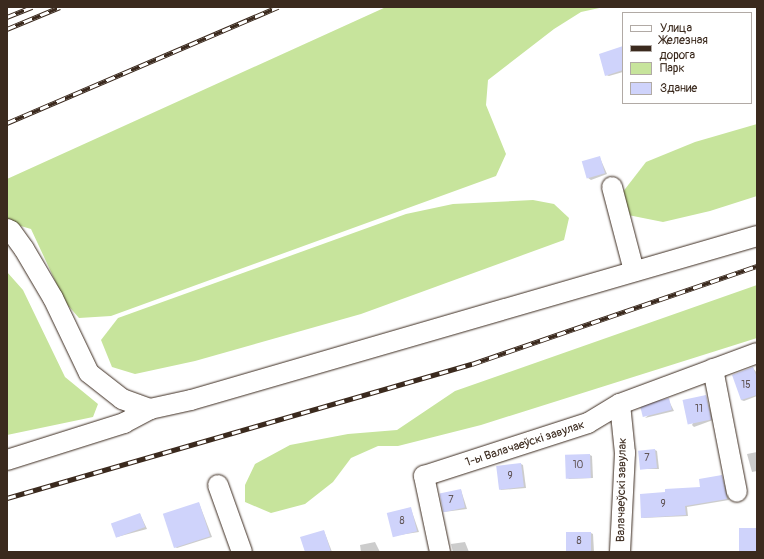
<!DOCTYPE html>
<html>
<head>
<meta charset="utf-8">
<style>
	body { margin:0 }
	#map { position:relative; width:764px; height:559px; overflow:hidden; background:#fff; font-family:Pangolin,sans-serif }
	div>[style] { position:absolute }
	.green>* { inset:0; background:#c7e49c }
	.shadow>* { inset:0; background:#0003 }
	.building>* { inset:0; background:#cfd3fb; transform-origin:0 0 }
	.roads { filter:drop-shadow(0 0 1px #3b2a1e) drop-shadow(0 0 1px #3b2a1e) }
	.minor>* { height:20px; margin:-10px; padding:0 10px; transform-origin:10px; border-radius:10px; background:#fff }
	.rail>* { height:4.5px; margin-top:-2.25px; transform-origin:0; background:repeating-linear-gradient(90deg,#fff 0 9px,#3b2a1e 0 18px); box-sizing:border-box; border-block:1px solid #3b2a1e }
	span { translate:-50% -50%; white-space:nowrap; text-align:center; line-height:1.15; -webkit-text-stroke:3px #fff; paint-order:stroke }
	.number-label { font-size:10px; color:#605455 }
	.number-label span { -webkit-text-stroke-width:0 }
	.street-label { font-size:12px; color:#3b2a1e }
	.frame { position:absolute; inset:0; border:8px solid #3b2a1e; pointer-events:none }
	.legend { position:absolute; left:622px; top:12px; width:130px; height:92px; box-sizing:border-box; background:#fff; border:1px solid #b1aaa5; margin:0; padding:5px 7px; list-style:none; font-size:12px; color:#3b2a1e }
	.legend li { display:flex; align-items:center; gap:8px; height:20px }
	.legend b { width:20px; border:1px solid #b1aaa5 }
</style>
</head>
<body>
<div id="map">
	<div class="green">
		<i style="clip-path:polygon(386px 7px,604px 7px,581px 12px,554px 29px,488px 80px,486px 105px,506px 154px,496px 176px,111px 316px,79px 318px,65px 302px,31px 229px,7px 222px,7px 179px)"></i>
		<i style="clip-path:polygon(757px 124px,757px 196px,710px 211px,663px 222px,628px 215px,622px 193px,646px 162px,695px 142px)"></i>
		<i style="clip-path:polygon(533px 200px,554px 204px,569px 218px,564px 240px,361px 314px,195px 361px,135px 374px,112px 367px,101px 340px,118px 318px,406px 214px,453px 204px)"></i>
		<i style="clip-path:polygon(7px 272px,23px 290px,65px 377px,98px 404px,93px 417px,7px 435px)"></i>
		<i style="clip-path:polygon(757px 285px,757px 338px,481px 425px,398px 446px,378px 446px,351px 458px,333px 482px,305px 504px,271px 513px,245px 502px,245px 485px,255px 464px,290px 445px,348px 434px,397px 430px,455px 391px)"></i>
	</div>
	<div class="shadow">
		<i style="clip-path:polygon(623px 47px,623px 72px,609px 76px,606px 75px)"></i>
		<i style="clip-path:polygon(600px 158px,607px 174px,591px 180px,588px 178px)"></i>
		<i style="clip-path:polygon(753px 368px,757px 373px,757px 396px,744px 401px,741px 400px)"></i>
		<i style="clip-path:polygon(706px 396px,713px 420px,694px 427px,692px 425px)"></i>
		<i style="clip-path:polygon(668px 399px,674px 411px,645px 418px)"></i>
		<i style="clip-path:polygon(655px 450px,657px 451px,659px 469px,640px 469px)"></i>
		<i style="clip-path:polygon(757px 452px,757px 471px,752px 472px,747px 454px)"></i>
		<i style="clip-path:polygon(590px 455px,592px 456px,593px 478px,568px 479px)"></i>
		<i style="clip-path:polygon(521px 464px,523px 465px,526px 488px,500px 490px)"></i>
		<i style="clip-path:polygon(722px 476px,729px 500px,687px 507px,688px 516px,642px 518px)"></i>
		<i style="clip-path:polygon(461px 490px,467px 509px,444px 512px)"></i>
		<i style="clip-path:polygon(199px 503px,212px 537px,177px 548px,175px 547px)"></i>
		<i style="clip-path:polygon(411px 509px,419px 532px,393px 536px)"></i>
		<i style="clip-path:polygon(140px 514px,147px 529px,117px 537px)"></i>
		<i style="clip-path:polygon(324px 531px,332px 552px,306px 552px)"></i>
		<i style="clip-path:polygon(591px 533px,593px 534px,594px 552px,568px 552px)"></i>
		<i style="clip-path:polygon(375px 542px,380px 552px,361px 552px,360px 545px)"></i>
		<i style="clip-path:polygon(465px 542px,469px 552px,453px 552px,451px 544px)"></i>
	</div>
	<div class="building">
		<i style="clip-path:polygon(623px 46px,623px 70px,605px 76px,599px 54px)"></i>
		<i style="left:600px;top:156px;width:18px;height:19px;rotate:74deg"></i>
		<i style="clip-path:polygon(753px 367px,757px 378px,757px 395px,741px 400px,732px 375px)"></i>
		<i style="left:706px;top:395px;width:25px;height:24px;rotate:78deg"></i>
		<i style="left:669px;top:398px;width:12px;height:30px;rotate:76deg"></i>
		<i style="left:655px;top:449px;width:19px;height:17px;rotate:84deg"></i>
		<i style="left:590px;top:454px;width:24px;height:25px;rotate:88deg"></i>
		<i style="left:521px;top:463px;width:24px;height:25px;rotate:83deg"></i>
		<i style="clip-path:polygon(722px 475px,727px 499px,685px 506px,686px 515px,641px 518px,640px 494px,665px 492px,665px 489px,700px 487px,699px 479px)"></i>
		<i style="left:461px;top:489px;width:19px;height:22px;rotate:78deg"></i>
		<i style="left:199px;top:502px;width:36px;height:38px;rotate:72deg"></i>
		<i style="left:411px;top:507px;width:25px;height:25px;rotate:76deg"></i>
		<i style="left:140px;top:513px;width:15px;height:31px;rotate:70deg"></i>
		<i style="left:739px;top:528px;width:18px;height:24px"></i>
		<i style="clip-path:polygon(324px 530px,331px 552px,305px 552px,300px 537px)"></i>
		<i style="left:566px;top:532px;width:25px;height:20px"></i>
	</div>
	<div class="roads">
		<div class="minor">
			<i style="left:612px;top:187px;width:87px;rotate:75.3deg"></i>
			<i style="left:7px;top:229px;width:4px;rotate:27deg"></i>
			<i style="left:11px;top:231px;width:22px;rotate:54deg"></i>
			<i style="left:24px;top:249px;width:57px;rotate:59.4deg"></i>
			<i style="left:53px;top:298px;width:83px;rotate:64.4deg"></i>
			<i style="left:89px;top:373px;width:42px;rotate:38.2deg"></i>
			<i style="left:122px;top:399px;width:30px;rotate:20deg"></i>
			<i style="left:150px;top:409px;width:42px;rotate:-12.4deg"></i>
			<i style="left:191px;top:400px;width:589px;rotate:-16.16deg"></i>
			<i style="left:713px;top:369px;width:125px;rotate:79deg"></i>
			<i style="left:620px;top:404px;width:49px;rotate:84.2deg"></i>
			<i style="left:625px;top:453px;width:99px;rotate:92.9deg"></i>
			<i style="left:7px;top:460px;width:123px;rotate:-17.5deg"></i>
			<i style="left:124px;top:423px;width:30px;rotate:-28deg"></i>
			<i style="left:218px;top:485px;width:71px;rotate:70.3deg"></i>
			<i style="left:440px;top:552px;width:78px;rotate:-101.9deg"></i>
			<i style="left:424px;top:476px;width:172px;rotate:-17.9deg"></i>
			<i style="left:588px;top:423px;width:37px;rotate:-31deg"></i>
			<i style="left:620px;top:404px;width:146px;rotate:-20.4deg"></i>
		</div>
	</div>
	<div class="rail">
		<i style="left:7px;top:17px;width:27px;rotate:-22deg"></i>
		<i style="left:7px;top:29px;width:57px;rotate:-22.5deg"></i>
		<i style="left:7px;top:123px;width:295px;rotate:-23.2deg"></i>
		<i style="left:7px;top:498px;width:484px;rotate:-16.1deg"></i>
		<i style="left:472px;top:364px;width:301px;rotate:-19deg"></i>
	</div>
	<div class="number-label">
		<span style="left:746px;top:386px">15</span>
		<span style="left:699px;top:410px">11</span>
		<span style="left:647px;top:459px">7</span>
		<span style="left:578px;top:466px">10</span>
		<span style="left:510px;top:477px">9</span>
		<span style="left:451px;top:501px">7</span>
		<span style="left:663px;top:505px">9</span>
		<span style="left:402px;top:522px">8</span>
		<span style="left:579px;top:542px">8</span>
	</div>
	<div class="street-label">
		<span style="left:525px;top:444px;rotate:-18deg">1-ы Валачаеўскі завулак</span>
		<span style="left:622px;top:490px;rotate:-89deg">Валачаеўскі завулак</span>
	</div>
	<div class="frame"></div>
	<ul class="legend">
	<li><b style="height:5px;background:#fff"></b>Улица</li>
	<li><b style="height:5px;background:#3b2a1e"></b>Железная дорога</li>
	<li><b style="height:11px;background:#c7e49c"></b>Парк</li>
	<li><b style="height:11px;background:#cfd3fb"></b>Здание</li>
	</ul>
</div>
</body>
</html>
